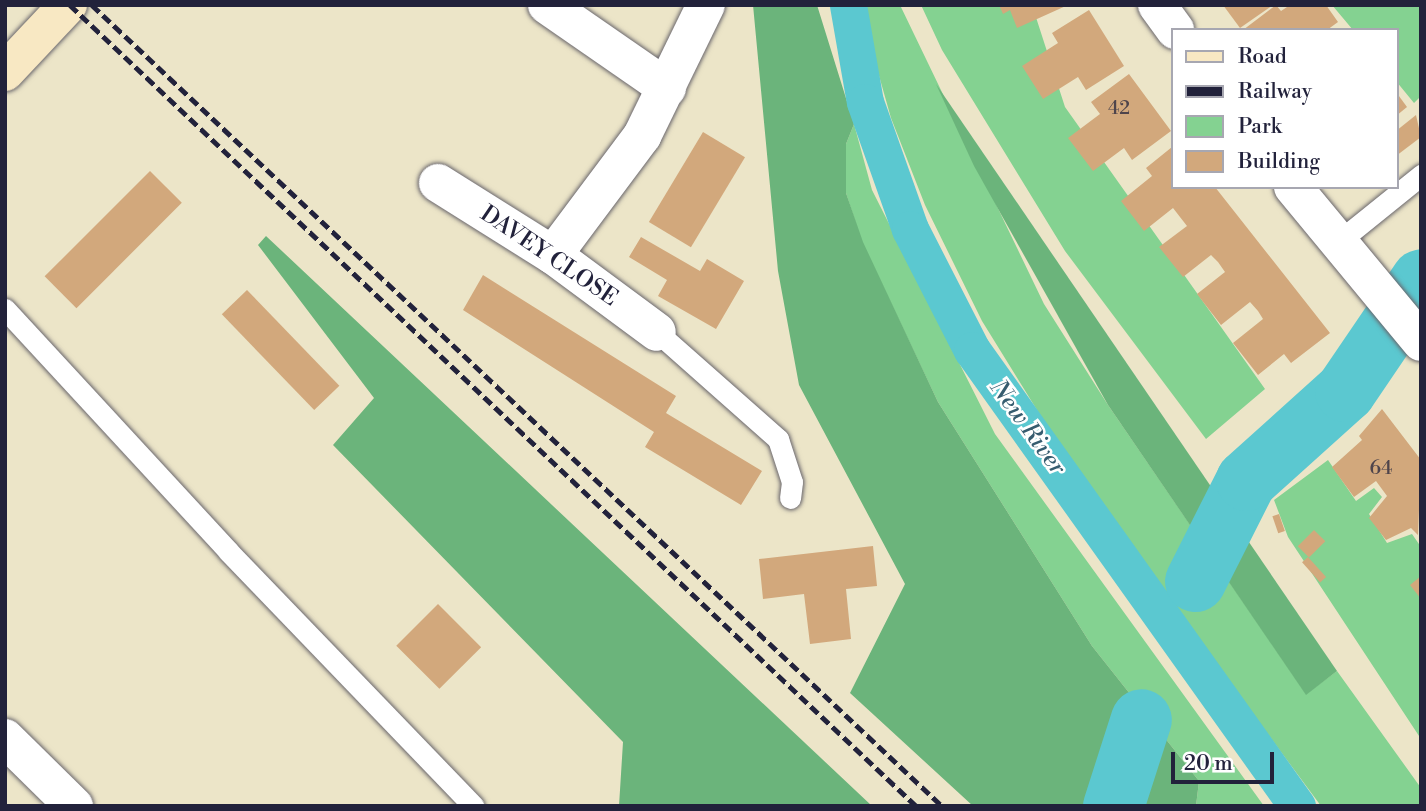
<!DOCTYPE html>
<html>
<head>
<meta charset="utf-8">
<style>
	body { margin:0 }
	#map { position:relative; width:1426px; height:811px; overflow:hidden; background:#ece5c8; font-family:"Libre Bodoni",serif }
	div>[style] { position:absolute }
	.green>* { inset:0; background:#84d291 }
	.forest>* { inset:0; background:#6bb47b }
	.canal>* { height:37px; margin:-18.5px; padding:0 18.5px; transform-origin:18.5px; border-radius:18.5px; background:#5bc8d0 }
	.river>* { height:61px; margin:-30.5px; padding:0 30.5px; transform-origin:30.5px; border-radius:30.5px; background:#5bc8d0 }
	.building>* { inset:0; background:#d2a87c; transform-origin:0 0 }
	.roads { filter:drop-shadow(0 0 2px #69666c) drop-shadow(0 0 2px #69666c) }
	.lane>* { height:21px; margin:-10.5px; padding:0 10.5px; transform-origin:10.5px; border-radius:10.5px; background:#fff }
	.street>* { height:38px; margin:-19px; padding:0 19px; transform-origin:19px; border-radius:19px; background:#fff }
	.secondary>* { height:38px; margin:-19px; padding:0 19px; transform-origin:19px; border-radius:19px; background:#f8e8c3 }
	.rail>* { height:5px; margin-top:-2.5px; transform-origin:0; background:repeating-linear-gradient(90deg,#22223b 0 10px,transparent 0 15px) }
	span { translate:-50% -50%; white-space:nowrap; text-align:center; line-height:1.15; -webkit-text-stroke:5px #fff; paint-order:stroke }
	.number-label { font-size:19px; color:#4e444b }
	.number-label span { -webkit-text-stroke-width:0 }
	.street-label { font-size:23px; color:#22223b }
	.water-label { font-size:24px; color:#365c6f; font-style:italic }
	.frame { position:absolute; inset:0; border:7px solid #22223b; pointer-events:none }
	.legend { position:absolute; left:1171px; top:28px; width:228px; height:161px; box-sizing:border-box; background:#fff; border:2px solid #a7a7b1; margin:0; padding:9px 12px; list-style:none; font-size:21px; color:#22223b }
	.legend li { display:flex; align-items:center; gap:14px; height:35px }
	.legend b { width:35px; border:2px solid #a7a7b1 }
	.scale { position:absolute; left:1171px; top:752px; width:103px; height:32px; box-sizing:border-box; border:4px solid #22223b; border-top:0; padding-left:9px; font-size:21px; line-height:24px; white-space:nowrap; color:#22223b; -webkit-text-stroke:5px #fff; paint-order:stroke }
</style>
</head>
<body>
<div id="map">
	<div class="green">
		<i style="clip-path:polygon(859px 5px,900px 5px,1044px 304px,1108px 405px,1306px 694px,1337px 671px,1421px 788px,1421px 806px,1321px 806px,1082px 483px,982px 321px,925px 205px,891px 118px)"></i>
		<i style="clip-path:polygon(921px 5px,1032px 5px,1065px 107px,1265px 389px,1206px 439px,1065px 251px,942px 50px)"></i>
		<i style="clip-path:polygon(1332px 5px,1421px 5px,1421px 96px,1414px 103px,1396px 81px,1396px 30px,1353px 30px)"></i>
		<i style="clip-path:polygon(854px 124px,872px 190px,995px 434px,1264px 806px,1196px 806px,1199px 781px,1092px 646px,938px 402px,862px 242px,846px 193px,846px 144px)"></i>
		<i style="clip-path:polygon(1328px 460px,1356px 501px,1374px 488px,1382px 497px,1369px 514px,1387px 543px,1412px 534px,1421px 547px,1421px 739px,1288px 537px,1274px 500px)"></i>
	</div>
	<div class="forest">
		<i style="clip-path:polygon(753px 5px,817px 5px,854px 124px,846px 144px,846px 193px,863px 242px,938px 402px,1092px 646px,1199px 781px,1196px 806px,973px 806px,850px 693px,905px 584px,799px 385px,778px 271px)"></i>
		<i style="clip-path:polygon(936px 84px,1337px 671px,1306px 695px,1108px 405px,974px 166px)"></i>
		<i style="clip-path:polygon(266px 236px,872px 806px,619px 806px,623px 742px,333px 445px,374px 398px,258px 245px)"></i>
	</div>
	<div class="canal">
		<i style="left:848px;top:5px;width:98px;rotate:80.1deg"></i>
		<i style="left:865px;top:102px;width:135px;rotate:70.5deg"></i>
		<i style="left:910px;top:229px;width:136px;rotate:62.9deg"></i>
		<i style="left:972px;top:350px;width:560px;rotate:54.52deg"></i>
	</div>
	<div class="river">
		<i style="left:1195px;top:581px;width:113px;rotate:-63.2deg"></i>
		<i style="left:1246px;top:480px;width:133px;rotate:-42deg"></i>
		<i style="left:1345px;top:391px;width:135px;rotate:-55.8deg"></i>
		<i style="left:1113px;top:806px;width:91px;rotate:-72.2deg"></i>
	</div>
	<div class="building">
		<i style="clip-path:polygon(999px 5px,1068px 5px,1017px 28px,1010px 10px,1003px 14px)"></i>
		<i style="clip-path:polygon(1223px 5px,1273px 5px,1240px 28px)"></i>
		<i style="clip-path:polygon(1276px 5px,1281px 11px,1290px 5px,1326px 5px,1338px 22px,1327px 30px,1243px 30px)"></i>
		<i style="clip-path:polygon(1089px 10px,1124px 66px,1086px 90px,1078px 77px,1043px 99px,1022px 66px,1058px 43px,1052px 33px)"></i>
		<i style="clip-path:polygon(1129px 74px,1171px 131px,1132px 160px,1124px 148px,1093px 171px,1068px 138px,1100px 114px,1091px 102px)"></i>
		<i style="clip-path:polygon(1396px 92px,1407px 107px,1396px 116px)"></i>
		<i style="clip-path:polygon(1416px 115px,1421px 137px,1396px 156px,1396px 131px)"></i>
		<i style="left:703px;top:132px;width:49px;height:105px;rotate:31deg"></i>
		<i style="clip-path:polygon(1172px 147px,1172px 187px,1215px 187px,1330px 333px,1291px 363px,1284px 354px,1258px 375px,1233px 343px,1263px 319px,1258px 311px,1250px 302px,1221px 325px,1197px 294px,1225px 272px,1218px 262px,1211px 255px,1183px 277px,1159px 247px,1187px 226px,1173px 208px,1144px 231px,1121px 201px,1152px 176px,1146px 168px)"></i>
		<i style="left:150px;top:171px;width:45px;height:149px;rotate:45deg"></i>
		<i style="clip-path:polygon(641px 237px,700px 271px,707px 259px,744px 281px,716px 329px,658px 296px,667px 280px,629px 257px)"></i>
		<i style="clip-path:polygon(483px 275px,676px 396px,666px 413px,762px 471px,741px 505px,645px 447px,654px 432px,463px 310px)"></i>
		<i style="left:247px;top:290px;width:133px;height:35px;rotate:46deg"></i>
		<i style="clip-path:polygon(1382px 409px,1421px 460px,1418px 535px,1411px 528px,1386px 540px,1369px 518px,1387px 496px,1376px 481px,1354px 497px,1332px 467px,1362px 440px,1359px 436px)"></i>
		<i style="left:1279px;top:514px;width:18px;height:7px;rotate:71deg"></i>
		<i style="left:1314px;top:530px;width:16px;height:23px;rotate:45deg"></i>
		<i style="clip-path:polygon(873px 546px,877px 586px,846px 589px,851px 639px,810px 644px,804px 594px,763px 599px,759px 559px)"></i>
		<i style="left:1308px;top:557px;width:27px;height:8px;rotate:48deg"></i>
		<i style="clip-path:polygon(1421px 576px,1421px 599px,1410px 585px)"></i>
		<i style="left:438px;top:604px;width:61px;height:59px;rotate:45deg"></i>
	</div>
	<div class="roads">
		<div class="lane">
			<i style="left:1338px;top:242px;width:107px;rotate:-38.9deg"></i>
			<i style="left:5px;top:309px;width:329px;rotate:47.3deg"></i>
			<i style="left:228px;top:551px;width:354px;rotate:46.1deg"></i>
			<i style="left:657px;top:332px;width:162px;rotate:41.5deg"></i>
			<i style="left:778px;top:439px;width:45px;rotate:72deg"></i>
			<i style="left:792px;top:482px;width:16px;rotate:97deg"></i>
		</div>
		<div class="street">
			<i style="left:547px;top:5px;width:146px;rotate:34.7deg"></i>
			<i style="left:1157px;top:5px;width:31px;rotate:54deg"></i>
			<i style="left:438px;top:183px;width:136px;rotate:32.1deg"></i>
			<i style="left:553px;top:255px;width:129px;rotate:36.5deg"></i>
			<i style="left:1293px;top:187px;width:201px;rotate:50.4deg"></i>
			<i style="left:553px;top:255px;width:149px;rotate:-53.2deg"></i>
			<i style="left:642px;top:136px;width:146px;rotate:-64deg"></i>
			<i style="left:5px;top:738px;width:97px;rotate:44.6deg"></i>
		</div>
		<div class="secondary">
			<i style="left:5px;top:72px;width:92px;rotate:-46.8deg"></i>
		</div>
	</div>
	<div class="rail">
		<i style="left:70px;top:5px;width:1165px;rotate:43.43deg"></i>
		<i style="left:92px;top:5px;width:1168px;rotate:43.3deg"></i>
	</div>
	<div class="number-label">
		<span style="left:1119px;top:109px">42</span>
		<span style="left:1381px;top:469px">64</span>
	</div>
	<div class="street-label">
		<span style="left:549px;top:256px;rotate:34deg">DAVEY CLOSE</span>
	</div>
	<div class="water-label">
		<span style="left:1027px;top:428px;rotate:54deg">New River</span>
	</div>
	<div class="frame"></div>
	<ul class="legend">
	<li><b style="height:9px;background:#f8e8c3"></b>Road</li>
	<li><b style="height:9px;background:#22223b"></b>Railway</li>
	<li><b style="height:19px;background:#84d291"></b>Park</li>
	<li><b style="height:19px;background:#d2a87c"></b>Building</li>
	</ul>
	<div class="scale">20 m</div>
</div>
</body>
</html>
